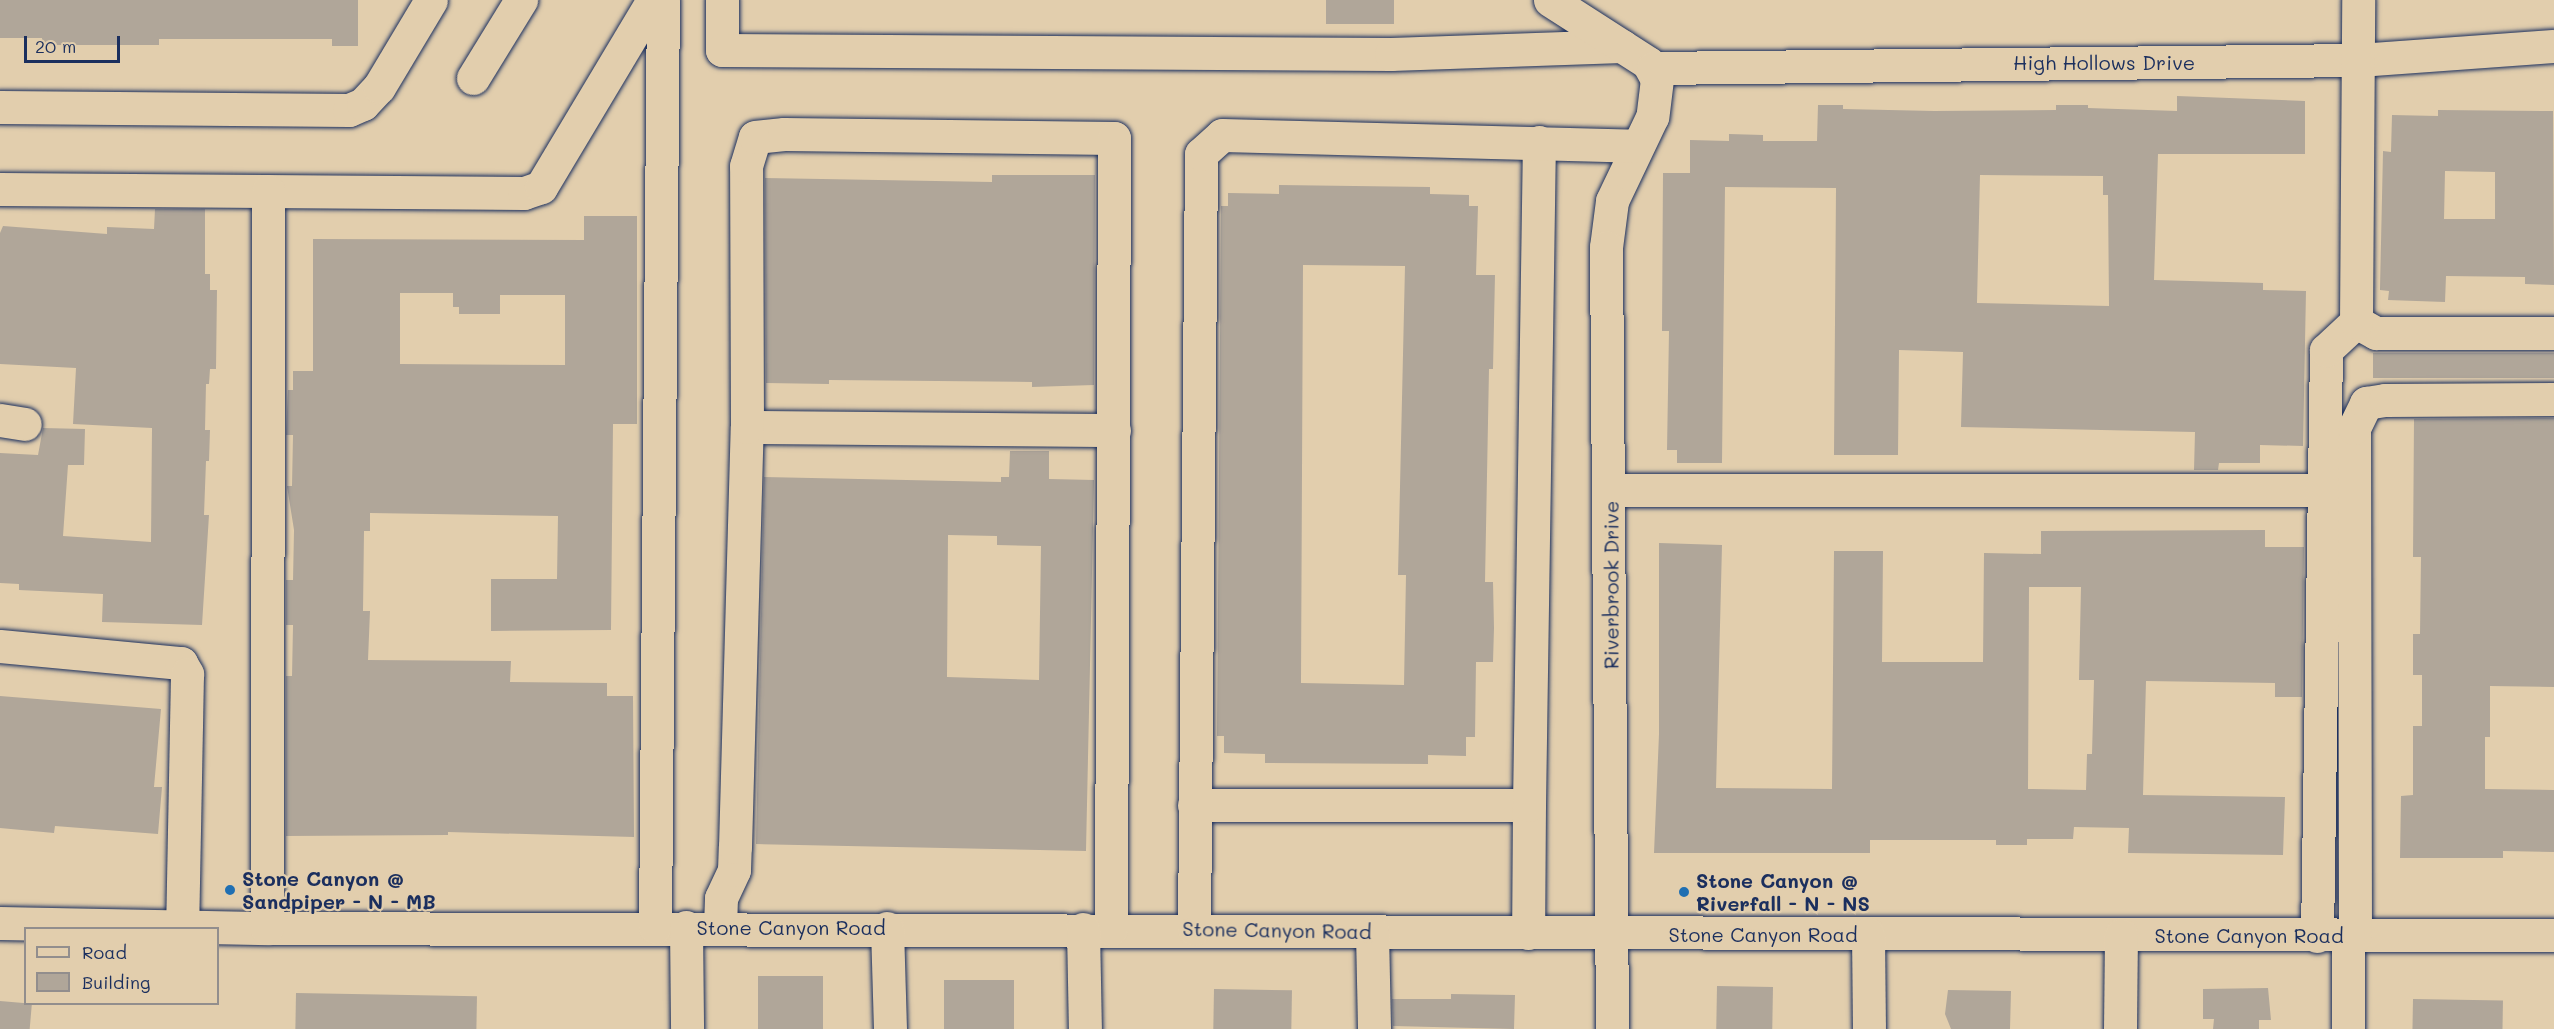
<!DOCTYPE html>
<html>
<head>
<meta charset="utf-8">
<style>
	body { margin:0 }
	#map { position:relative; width:2554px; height:1029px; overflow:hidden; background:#e2cead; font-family:Mali,sans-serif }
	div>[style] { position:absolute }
	.building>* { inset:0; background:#b0a699; transform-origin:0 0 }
	.roads { filter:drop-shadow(0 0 2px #1b2f5e) drop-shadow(0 0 2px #1b2f5e) }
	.minor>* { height:33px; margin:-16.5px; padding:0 16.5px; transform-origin:16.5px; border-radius:16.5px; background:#e2cead }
	.dots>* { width:16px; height:16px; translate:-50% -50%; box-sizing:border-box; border:3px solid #e2cead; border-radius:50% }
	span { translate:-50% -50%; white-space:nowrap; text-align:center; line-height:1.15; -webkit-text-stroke:4.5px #e2cead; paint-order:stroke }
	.street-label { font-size:20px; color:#1b2f5e }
	.poi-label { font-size:20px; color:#1b2f5e; font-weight:700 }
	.left { translate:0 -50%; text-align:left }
	.legend { position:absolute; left:24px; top:927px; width:195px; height:78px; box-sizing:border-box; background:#e2cead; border:2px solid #928e8d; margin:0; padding:8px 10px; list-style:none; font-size:18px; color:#1b2f5e }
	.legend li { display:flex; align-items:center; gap:12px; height:30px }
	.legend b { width:30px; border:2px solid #928e8d }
	.scale { position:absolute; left:24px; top:36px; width:96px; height:27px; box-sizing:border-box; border:3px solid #1b2f5e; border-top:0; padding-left:8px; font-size:18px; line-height:21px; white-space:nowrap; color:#1b2f5e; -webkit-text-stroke:4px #e2cead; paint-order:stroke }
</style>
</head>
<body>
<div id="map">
	<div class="building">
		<i style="clip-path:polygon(0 0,358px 0,358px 46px,332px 46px,332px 39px,159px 39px,159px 45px,42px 45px,42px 38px,0 38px)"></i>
		<i style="left:1326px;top:0;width:68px;height:24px"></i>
		<i style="clip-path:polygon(evenodd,2177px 96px,2305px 101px,2305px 154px,2158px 154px,2154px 280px,2263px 283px,2263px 290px,2306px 291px,2303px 446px,2260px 445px,2260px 463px,2219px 463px,2218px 470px,2194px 470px,2195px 432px,1961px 427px,1963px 352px,1899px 350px,1898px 455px,1834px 455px,1836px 188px,1725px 187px,1722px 463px,1677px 463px,1677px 450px,1667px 450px,1669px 331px,1662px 331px,1663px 173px,1690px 173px,1690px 140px,1729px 141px,1729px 134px,1763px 135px,1763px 141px,1817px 141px,1818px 105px,1843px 105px,1843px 109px,1934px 111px,2056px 110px,2056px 105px,2088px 105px,2088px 108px,2177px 111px,2177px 96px,1980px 175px,2103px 176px,2103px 195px,2108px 195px,2109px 306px,1977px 303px,1980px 175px)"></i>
		<i style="clip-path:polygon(evenodd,2438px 110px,2553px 111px,2554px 285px,2525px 284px,2525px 277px,2446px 276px,2445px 302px,2388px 300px,2389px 291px,2380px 290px,2383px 151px,2391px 152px,2392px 115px,2438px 116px,2438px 110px,2445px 171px,2495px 172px,2495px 219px,2444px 219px,2445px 171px)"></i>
		<i style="clip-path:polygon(992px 175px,1095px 175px,1094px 385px,1032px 387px,1032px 382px,829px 380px,829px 384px,766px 383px,765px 178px,992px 182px)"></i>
		<i style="clip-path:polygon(evenodd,1279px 185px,1430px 187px,1430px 194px,1469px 195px,1469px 206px,1478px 206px,1476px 275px,1495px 275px,1493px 369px,1489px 369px,1485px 582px,1493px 582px,1494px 628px,1493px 662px,1476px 662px,1475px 737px,1466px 737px,1466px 756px,1428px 755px,1428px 764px,1265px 763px,1265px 754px,1224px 753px,1224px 736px,1217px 736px,1221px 206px,1228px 206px,1228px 193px,1279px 194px,1279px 185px,1303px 265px,1405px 266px,1398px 575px,1406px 575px,1404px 685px,1301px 683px,1303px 265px)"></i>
		<i style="clip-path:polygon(155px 209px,205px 209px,205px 274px,210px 274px,210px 290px,217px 290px,216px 369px,210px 369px,209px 384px,206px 384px,205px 430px,210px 430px,209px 461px,206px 461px,204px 515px,209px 515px,202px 625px,102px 622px,103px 594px,19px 590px,19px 584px,0 583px,0 453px,38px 455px,43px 428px,85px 429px,84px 465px,68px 465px,63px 536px,151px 542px,152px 428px,73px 424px,76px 368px,0 364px,0 233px,3px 226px,107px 234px,107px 227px,154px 229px)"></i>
		<i style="clip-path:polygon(evenodd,584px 216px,637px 216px,637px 424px,613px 424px,611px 630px,491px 631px,491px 579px,557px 579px,558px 516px,370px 513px,370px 531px,364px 531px,363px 611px,370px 611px,368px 660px,511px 661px,510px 682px,607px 683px,607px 696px,633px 696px,634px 837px,448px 832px,448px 835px,286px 836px,286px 676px,292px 676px,293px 625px,286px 625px,286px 580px,293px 580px,294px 530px,287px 486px,292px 486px,293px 435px,286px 435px,288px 390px,293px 390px,293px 371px,313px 371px,313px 239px,584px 240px,584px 216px,400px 293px,453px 293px,453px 307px,459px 307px,459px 314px,500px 314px,500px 295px,565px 295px,565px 365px,400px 364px,400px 293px)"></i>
		<i style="left:2373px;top:353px;width:181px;height:25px"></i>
		<i style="clip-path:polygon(2554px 418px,2554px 687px,2490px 686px,2490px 737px,2485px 737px,2485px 789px,2554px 790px,2554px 852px,2503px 851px,2503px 858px,2400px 858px,2401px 796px,2413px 795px,2413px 726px,2422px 726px,2422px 675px,2413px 675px,2413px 634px,2420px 634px,2421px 557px,2413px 557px,2414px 419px)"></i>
		<i style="clip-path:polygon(evenodd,1010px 451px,1049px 451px,1049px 479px,1094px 480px,1086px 851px,756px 844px,764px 477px,1001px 482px,1001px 477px,1009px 477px,1010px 451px,948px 535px,997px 536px,997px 545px,1041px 546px,1039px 680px,947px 677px,948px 535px)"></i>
		<i style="clip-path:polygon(evenodd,2265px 530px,2265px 547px,2304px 547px,2302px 697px,2275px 697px,2275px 683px,2146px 681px,2143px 795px,2285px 797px,2283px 855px,2128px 853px,2129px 828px,2074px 827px,2073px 839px,2027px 839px,2027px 845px,1996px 845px,1996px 840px,1870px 840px,1870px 853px,1654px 853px,1659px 734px,1659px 543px,1722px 545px,1716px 788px,1832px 789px,1834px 551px,1883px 551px,1882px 662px,1983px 662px,1984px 553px,2041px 554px,2041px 531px,2265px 530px,2029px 587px,2081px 587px,2079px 680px,2094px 680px,2092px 754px,2087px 754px,2086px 790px,2028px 789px,2029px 587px)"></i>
		<i style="clip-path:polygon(0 696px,161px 709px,154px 787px,162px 787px,158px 834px,55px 826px,54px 833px,0 828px)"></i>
		<i style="left:758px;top:976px;width:65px;height:53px"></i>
		<i style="left:944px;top:980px;width:70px;height:49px"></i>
		<i style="left:1717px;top:986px;width:56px;height:43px;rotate:1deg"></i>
		<i style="clip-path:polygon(2268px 988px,2271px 1020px,2259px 1020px,2259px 1029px,2213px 1029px,2214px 1019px,2203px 1019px,2203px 989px)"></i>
		<i style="left:1214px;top:989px;width:78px;height:40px;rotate:1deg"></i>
		<i style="clip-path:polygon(1948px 990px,2011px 991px,2010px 1029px,1951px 1029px,1945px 1014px)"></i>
		<i style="left:296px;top:993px;width:181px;height:36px;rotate:1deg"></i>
		<i style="clip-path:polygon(1451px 994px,1515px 995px,1514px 1029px,1393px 1026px,1392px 999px,1451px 999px)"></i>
		<i style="left:2413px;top:999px;width:90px;height:30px;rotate:1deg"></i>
		<i style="left:0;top:1001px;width:32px;height:28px;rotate:5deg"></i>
	</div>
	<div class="roads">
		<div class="minor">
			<i style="left:722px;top:0;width:50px;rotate:90deg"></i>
			<i style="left:722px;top:50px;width:669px;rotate:0.34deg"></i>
			<i style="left:1391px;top:54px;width:231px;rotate:-2deg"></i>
			<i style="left:1550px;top:0;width:117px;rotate:32.7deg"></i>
			<i style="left:1648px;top:63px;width:18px;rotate:61deg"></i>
			<i style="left:1657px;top:79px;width:38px;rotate:97deg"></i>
			<i style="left:1652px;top:117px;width:93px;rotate:115.5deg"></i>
			<i style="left:1612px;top:201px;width:46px;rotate:97.4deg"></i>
			<i style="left:1606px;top:247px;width:782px;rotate:89.56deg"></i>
			<i style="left:1653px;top:68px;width:705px;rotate:-0.65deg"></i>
			<i style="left:2358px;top:60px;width:196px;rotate:-4.1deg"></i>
			<i style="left:473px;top:78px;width:92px;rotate:-58.4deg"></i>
			<i style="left:0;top:107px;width:349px;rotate:0.5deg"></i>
			<i style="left:349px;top:110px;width:15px;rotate:-23deg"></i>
			<i style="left:363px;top:104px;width:23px;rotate:-47deg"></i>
			<i style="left:379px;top:87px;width:101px;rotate:-59.1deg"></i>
			<i style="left:0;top:189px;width:524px;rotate:0.44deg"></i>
			<i style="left:524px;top:193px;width:18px;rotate:-19deg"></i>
			<i style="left:541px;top:187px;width:218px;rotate:-59.1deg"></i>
			<i style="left:2356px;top:322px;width:23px;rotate:29deg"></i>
			<i style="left:2376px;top:333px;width:178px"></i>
			<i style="left:0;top:420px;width:25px;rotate:9deg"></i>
			<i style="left:747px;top:427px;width:367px;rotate:0.5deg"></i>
			<i style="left:1610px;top:490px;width:714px"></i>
			<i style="left:0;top:646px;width:182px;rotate:5.4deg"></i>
			<i style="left:181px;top:663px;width:13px;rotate:61deg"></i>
			<i style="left:187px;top:674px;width:253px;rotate:91.1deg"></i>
			<i style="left:1194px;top:805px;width:335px"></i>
			<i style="left:1529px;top:805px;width:128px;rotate:90.4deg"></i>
			<i style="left:1529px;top:805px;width:663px;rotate:-89.14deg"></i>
			<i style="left:0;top:923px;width:267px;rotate:1.1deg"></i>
			<i style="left:267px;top:928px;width:2287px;rotate:0.18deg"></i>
			<i style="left:655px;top:927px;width:927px;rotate:-89.51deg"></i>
			<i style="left:686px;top:927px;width:102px;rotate:89.4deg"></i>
			<i style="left:720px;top:927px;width:29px;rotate:-88deg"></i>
			<i style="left:721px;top:898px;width:31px;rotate:-65deg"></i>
			<i style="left:734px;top:870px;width:23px;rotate:-88deg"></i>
			<i style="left:735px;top:847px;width:420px;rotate:-88.4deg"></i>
			<i style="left:747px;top:427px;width:261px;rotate:-90.2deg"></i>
			<i style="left:746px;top:166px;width:30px;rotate:-73deg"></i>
			<i style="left:755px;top:137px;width:29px;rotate:-6deg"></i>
			<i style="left:784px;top:134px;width:330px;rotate:0.7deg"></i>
			<i style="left:1114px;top:138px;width:791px;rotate:90.22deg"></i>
			<i style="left:267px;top:928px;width:737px;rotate:-89.92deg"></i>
			<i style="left:887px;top:928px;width:101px;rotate:88.3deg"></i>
			<i style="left:1083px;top:929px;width:100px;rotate:88.9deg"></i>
			<i style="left:1194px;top:929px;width:775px;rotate:-89.48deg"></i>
			<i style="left:1201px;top:154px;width:28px;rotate:-42deg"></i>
			<i style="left:1222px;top:135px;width:414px;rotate:1.5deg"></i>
			<i style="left:1372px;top:932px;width:97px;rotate:88.8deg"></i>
			<i style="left:1868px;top:934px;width:95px;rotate:89.4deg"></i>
			<i style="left:2317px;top:936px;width:586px;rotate:-89.12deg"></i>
			<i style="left:2326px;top:350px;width:41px;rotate:-43deg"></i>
			<i style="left:2356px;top:322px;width:322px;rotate:-89.6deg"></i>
			<i style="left:2355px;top:936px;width:508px;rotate:-90.11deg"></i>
			<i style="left:2354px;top:428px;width:28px;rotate:-64deg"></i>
			<i style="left:2366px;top:403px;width:19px;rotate:-9deg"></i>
			<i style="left:2385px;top:400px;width:169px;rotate:-0.3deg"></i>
			<i style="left:2120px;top:1029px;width:94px;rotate:-89.4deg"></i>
			<i style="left:2348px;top:1029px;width:93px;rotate:-90deg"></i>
		</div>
	</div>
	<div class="dots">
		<i style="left:230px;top:890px;background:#1f6fb2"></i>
		<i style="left:1684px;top:892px;background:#1f6fb2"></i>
	</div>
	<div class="street-label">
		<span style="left:2104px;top:62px">High Hollows Drive</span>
		<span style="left:1611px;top:585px;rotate:-90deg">Riverbrook Drive</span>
		<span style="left:791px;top:927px">Stone Canyon Road</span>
		<span style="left:1277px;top:930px;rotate:1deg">Stone Canyon Road</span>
		<span style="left:1763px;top:934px">Stone Canyon Road</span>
		<span style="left:2249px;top:935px">Stone Canyon Road</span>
	</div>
	<div class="poi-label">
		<span class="left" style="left:242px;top:890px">Stone Canyon @<br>Sandpiper - N - MB</span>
		<span class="left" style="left:1696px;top:892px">Stone Canyon @<br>Riverfall - N - NS</span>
	</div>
	<ul class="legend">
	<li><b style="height:8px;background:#e2cead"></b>Road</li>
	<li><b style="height:16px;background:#b0a699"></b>Building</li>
	</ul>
	<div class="scale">20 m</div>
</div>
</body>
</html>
